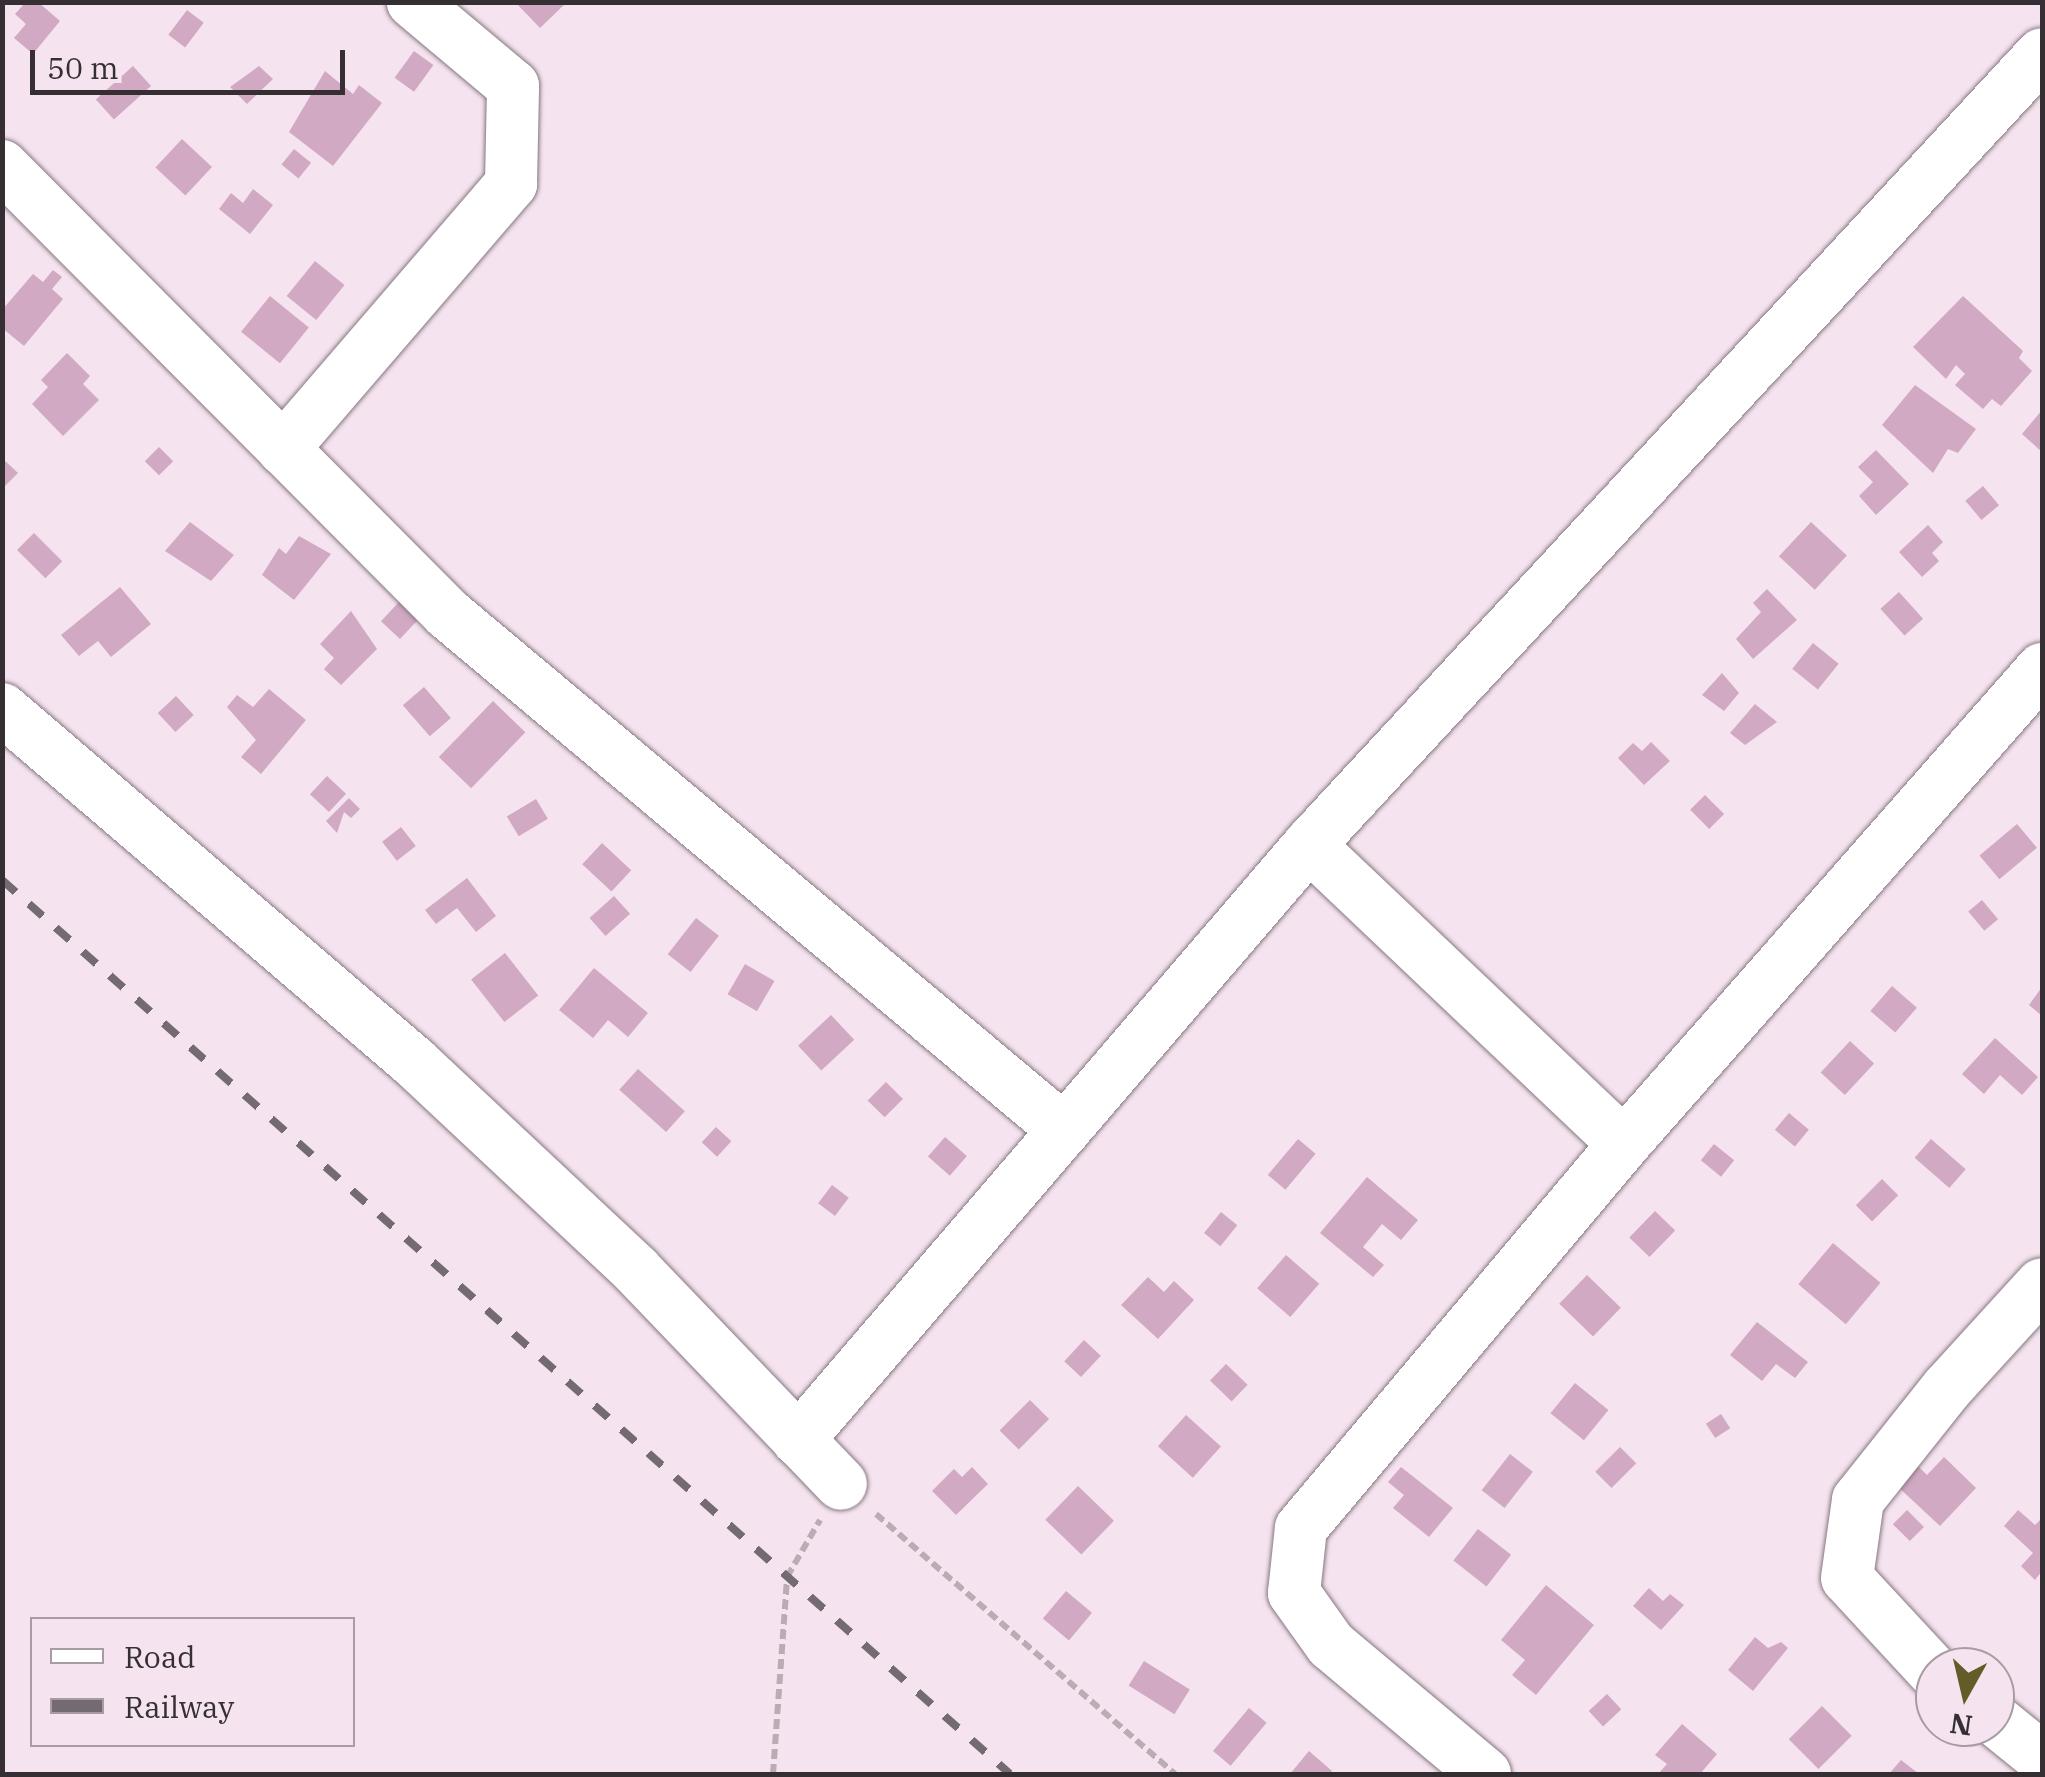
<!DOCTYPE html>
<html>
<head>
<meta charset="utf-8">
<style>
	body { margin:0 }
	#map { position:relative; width:2045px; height:1777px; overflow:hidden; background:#f5e4ef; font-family:"IBM Plex Serif",serif }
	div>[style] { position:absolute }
	.building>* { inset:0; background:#d1a9c3; transform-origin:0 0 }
	.path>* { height:6px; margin-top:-3px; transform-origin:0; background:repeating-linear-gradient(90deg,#baacb5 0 10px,transparent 0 15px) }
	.roads { filter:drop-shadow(0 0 2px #867781) drop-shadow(0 0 2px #867781) }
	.minor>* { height:52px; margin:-26px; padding:0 26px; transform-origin:26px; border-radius:26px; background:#fff }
	.rail>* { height:8px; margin-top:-4px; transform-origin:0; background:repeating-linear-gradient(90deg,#746a71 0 18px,transparent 0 36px) }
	span { translate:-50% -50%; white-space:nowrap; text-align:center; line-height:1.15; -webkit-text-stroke:8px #f5e4ef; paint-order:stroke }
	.frame { position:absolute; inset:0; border:5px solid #352f33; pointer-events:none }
	.legend { position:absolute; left:30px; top:1617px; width:325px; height:130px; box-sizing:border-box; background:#f5e4ef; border:2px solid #a89ca4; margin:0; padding:12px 18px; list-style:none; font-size:30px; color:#352f33 }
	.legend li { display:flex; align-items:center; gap:20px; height:50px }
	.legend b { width:50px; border:2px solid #a89ca4 }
	.north { position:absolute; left:1915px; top:1647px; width:100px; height:100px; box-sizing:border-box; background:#f5e4ef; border:2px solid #a89ca4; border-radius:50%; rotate:188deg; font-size:28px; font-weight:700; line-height:40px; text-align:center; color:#352f33 }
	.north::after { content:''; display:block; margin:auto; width:35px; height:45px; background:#635c28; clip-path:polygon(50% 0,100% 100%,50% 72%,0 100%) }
	.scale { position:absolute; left:30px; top:50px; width:315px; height:45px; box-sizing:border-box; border:5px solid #352f33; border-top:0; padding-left:12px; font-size:30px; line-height:35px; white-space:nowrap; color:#352f33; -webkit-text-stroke:8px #f5e4ef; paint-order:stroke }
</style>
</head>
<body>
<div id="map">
	<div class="building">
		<i style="clip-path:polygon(26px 2px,38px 2px,60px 21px,33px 54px,14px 38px,26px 24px,15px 14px)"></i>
		<i style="clip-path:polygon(515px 2px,567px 2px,540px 28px)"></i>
		<i style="left:187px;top:10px;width:21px;height:31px;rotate:37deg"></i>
		<i style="left:414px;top:51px;width:24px;height:33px;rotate:36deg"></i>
		<i style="left:133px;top:66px;width:27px;height:50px;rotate:48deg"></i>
		<i style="clip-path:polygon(259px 66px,273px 79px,247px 104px,230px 87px)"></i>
		<i style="clip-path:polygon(325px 71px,353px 94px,359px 85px,382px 103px,333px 166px,289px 132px)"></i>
		<i style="left:182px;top:139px;width:41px;height:39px;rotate:43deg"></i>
		<i style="left:294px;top:149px;width:22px;height:20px;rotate:39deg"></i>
		<i style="clip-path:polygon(253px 189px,273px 205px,250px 234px,219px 209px,231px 193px,243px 203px)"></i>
		<i style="left:315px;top:261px;width:38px;height:45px;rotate:39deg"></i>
		<i style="clip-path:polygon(53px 270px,62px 277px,52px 289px,63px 299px,24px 346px,2px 328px,2px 310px,33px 274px,43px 282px)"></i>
		<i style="left:270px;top:296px;width:50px;height:46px;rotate:39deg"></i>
		<i style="clip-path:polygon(1963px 296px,2023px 351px,2019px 358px,2032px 371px,2001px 406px,1992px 399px,1983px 409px,1955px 385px,1965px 374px,1956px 365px,1946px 379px,1913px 347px)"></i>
		<i style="clip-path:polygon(67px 353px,90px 376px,83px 384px,99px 400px,63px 436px,32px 404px,48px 387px,41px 380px)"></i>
		<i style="clip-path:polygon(1915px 385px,1976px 429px,1958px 453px,1948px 449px,1933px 473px,1882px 425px)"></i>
		<i style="clip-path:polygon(2042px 410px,2042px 452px,2022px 434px)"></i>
		<i style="left:159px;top:447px;width:20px;height:20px;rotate:45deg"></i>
		<i style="clip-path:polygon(1876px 450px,1909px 484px,1876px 515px,1859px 496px,1873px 482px,1858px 467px)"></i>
		<i style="clip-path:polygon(2px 458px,18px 473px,2px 489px)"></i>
		<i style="left:1983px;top:486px;width:25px;height:23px;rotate:50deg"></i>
		<i style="clip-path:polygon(190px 522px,234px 555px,211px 581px,165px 551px)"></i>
		<i style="left:1811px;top:522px;width:49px;height:47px;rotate:43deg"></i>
		<i style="clip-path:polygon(1928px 525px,1943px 542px,1932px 553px,1939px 561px,1922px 577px,1899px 552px)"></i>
		<i style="left:34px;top:533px;width:40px;height:24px;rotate:45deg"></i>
		<i style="clip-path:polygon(299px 536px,331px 554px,294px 600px,262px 575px,279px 548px,286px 554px)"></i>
		<i style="clip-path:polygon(120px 587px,151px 624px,111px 657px,98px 641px,79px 656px,61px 635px)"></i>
		<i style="left:413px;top:587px;width:26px;height:47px;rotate:43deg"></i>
		<i style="clip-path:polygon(1767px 589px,1797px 620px,1753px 659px,1736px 639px,1761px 612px,1753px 603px)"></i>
		<i style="left:1899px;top:592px;width:36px;height:25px;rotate:48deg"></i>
		<i style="clip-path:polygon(351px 611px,377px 649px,341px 685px,324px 669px,334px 658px,320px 644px)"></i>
		<i style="left:1813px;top:643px;width:33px;height:33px;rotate:39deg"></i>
		<i style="clip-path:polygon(1722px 673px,1739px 693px,1724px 711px,1702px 695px)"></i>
		<i style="left:424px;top:687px;width:41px;height:28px;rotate:49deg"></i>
		<i style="clip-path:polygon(269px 689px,306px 720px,261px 774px,241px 757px,256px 740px,227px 707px,237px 695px,253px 707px)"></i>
		<i style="left:176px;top:696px;width:26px;height:25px;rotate:47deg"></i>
		<i style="left:493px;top:701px;width:45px;height:78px;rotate:44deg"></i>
		<i style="clip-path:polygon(1755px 704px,1777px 722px,1745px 745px,1730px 733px)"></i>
		<i style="clip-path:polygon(1651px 742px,1670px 761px,1644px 785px,1618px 758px,1633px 743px,1642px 751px)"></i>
		<i style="left:327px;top:776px;width:26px;height:25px;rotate:43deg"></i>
		<i style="left:1705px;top:795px;width:27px;height:21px;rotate:45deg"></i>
		<i style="clip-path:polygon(349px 798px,360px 809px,351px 818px,344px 812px,337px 833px,326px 821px)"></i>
		<i style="left:536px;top:799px;width:23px;height:34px;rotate:59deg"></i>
		<i style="left:2017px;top:824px;width:31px;height:49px;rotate:50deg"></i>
		<i style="left:401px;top:827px;width:24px;height:24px;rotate:52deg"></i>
		<i style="left:602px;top:843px;width:40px;height:29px;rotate:43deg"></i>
		<i style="clip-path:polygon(467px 878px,496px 916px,476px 932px,457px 908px,436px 924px,425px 910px)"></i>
		<i style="left:614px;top:896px;width:24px;height:33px;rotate:48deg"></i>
		<i style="left:1982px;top:900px;width:25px;height:18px;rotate:50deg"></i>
		<i style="left:696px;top:918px;width:29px;height:46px;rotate:38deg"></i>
		<i style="left:505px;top:953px;width:54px;height:43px;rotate:52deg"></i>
		<i style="left:745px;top:964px;width:34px;height:35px;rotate:30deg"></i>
		<i style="clip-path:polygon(594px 968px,648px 1013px,628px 1037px,608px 1020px,593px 1038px,559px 1010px)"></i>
		<i style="left:1892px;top:986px;width:33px;height:33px;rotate:41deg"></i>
		<i style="clip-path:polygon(2042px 987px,2042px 1016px,2029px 1005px)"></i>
		<i style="left:831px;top:1015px;width:34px;height:45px;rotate:47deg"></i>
		<i style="clip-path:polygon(1995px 1038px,2038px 1077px,2022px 1095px,2000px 1075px,1984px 1094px,1962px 1074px)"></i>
		<i style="left:1850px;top:1041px;width:33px;height:43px;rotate:43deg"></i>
		<i style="left:638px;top:1069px;width:63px;height:28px;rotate:42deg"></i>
		<i style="left:886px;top:1082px;width:24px;height:26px;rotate:45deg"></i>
		<i style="left:1789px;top:1113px;width:26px;height:22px;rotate:40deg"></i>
		<i style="left:716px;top:1127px;width:21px;height:21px;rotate:43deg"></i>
		<i style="left:945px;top:1137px;width:29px;height:26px;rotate:41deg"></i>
		<i style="left:1298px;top:1139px;width:23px;height:47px;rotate:40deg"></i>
		<i style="left:1931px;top:1139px;width:46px;height:25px;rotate:41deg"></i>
		<i style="left:1714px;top:1144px;width:26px;height:21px;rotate:39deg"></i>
		<i style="clip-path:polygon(1367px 1177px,1418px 1220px,1401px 1240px,1382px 1224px,1363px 1247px,1384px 1265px,1373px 1277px,1320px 1233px)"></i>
		<i style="left:1882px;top:1179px;width:23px;height:37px;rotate:45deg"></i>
		<i style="left:832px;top:1185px;width:21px;height:23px;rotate:37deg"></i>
		<i style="left:1655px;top:1211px;width:28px;height:37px;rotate:44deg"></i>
		<i style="left:1221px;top:1212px;width:21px;height:27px;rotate:39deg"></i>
		<i style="left:1833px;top:1243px;width:62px;height:54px;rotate:40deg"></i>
		<i style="left:1286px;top:1255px;width:44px;height:44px;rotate:41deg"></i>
		<i style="left:1587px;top:1275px;width:47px;height:40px;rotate:44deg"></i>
		<i style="clip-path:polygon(1148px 1277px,1164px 1292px,1174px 1281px,1194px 1300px,1158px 1339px,1121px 1305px)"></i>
		<i style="clip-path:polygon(1757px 1322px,1808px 1362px,1795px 1378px,1776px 1364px,1762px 1381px,1730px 1355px)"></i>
		<i style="left:1084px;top:1340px;width:23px;height:29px;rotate:43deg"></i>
		<i style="left:1226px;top:1364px;width:30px;height:23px;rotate:44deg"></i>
		<i style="left:1575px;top:1383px;width:43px;height:39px;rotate:39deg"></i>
		<i style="left:1030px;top:1400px;width:27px;height:43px;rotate:45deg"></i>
		<i style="left:1721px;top:1414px;width:17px;height:18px;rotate:57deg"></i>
		<i style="left:1186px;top:1415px;width:47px;height:42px;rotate:42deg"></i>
		<i style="left:1620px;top:1447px;width:23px;height:35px;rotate:45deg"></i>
		<i style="left:1510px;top:1454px;width:29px;height:46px;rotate:38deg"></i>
		<i style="clip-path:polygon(1944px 1457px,1976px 1488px,1940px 1526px,1896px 1485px,1916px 1464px,1927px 1475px)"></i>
		<i style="clip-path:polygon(972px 1467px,988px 1484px,956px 1515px,932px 1491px,954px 1469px,962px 1477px)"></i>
		<i style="clip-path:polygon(1401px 1467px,1453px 1508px,1429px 1537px,1393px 1508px,1404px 1495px,1388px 1482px)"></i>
		<i style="left:1078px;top:1486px;width:50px;height:47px;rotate:44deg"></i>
		<i style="left:1907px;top:1510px;width:24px;height:20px;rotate:45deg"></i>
		<i style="clip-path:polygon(2018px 1510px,2035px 1525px,2042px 1518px,2042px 1571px,2035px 1580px,2021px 1566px,2033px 1553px,2004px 1526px)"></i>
		<i style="left:1478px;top:1529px;width:42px;height:40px;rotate:38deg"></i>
		<i style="clip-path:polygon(1546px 1585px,1594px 1625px,1536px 1695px,1512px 1675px,1525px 1660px,1501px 1640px)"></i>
		<i style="clip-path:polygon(1649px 1588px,1663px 1601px,1670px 1594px,1684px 1605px,1661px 1630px,1633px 1606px)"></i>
		<i style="left:1066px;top:1591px;width:34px;height:36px;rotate:40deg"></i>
		<i style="clip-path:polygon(1755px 1637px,1768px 1648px,1781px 1642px,1788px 1648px,1753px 1691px,1728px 1670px)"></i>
		<i style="left:1144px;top:1661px;width:54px;height:29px;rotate:32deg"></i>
		<i style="left:1607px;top:1694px;width:21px;height:25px;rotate:47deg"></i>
		<i style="left:1822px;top:1706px;width:42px;height:47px;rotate:45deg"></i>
		<i style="left:1249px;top:1708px;width:23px;height:56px;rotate:40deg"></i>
		<i style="clip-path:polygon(1682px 1724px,1717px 1754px,1700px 1774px,1658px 1774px,1667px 1764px,1655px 1755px)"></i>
		<i style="clip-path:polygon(1309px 1751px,1332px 1771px,1329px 1774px,1290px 1774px)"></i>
		<i style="clip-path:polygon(1901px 1760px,1919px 1774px,1889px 1774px)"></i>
	</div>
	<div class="path">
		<i style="left:876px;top:1514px;width:396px;rotate:41deg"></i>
		<i style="left:773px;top:1774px;width:197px;rotate:-85.9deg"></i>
		<i style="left:787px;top:1577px;width:66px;rotate:-59.9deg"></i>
	</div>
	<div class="roads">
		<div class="minor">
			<i style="left:2px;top:166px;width:632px;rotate:45.13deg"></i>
			<i style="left:448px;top:614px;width:804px;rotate:39.95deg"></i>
			<i style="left:283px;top:449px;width:350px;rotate:-49.3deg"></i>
			<i style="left:511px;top:184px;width:98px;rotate:-88.8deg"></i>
			<i style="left:513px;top:86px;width:131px;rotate:-140deg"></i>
			<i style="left:2px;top:709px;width:543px;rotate:40.59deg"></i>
			<i style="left:414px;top:1062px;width:304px;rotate:43.1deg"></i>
			<i style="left:636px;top:1270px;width:296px;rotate:46.2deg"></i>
			<i style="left:1309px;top:845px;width:434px;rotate:43.5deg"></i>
			<i style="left:798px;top:1440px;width:784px;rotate:-49.34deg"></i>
			<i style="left:1309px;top:845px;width:1078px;rotate:-47.18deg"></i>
			<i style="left:1935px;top:1673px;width:129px;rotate:-132.8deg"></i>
			<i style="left:1847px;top:1578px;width:79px;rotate:-82deg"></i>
			<i style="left:1858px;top:1500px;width:144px;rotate:-51.5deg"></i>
			<i style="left:1948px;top:1387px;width:139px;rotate:-47.6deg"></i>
			<i style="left:1995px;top:1720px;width:60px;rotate:39deg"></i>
			<i style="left:1485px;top:1774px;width:201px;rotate:-140deg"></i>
			<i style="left:1331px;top:1645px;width:64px;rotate:-125.4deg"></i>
			<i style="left:1294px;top:1593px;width:65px;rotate:-83.9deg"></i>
			<i style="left:1301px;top:1528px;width:502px;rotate:-49.93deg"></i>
			<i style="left:1624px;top:1144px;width:633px;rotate:-48.65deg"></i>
		</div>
	</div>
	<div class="rail">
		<i style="left:2px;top:880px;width:1347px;rotate:41.57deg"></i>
	</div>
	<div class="frame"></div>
	<ul class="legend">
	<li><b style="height:12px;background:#fff"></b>Road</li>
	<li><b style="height:12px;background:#746a71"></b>Railway</li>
	</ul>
	<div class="north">N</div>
	<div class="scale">50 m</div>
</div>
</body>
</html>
